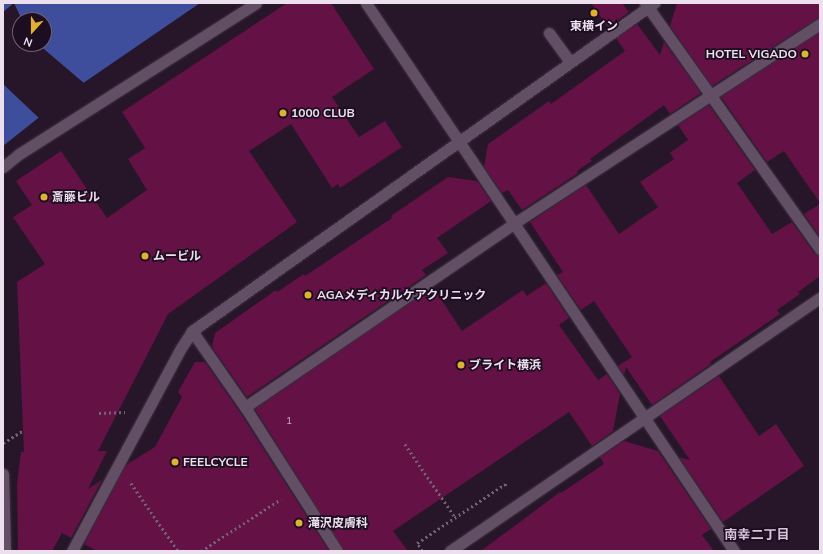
<!DOCTYPE html>
<html>
<head>
<meta charset="utf-8">
<style>
	body { margin:0 }
	#map { position:relative; width:823px; height:554px; overflow:hidden; background:#271629; font-family:Mulish,"Noto Sans JP",sans-serif }
	div>[style] { position:absolute }
	.water>* { inset:0; background:#3e4e9c }
	.pier>* { inset:0; background:#271629 }
	.building>* { inset:0; background:#641146 }
	.path>* { height:2.5px; margin-top:-1.25px; transform-origin:0; background:repeating-linear-gradient(90deg,#736375 0 2px,transparent 0 5px) }
	.roads { filter:drop-shadow(0 0 1px #403442) drop-shadow(0 0 1px #403442) }
	.service>* { height:11px; margin:-5.5px; padding:0 5.5px; transform-origin:5.5px; border-radius:5.5px; background:#624f65 }
	.minor>* { height:11px; margin:-5.5px; padding:0 5.5px; transform-origin:5.5px; border-radius:5.5px; background:#624f65 }
	.dots>* { width:11px; height:11px; translate:-50% -50%; box-sizing:border-box; border:2px solid #1d0d20; border-radius:50% }
	span { translate:-50% -50%; white-space:nowrap; text-align:center; line-height:1.15; -webkit-text-stroke:3.5px #1d0d20; paint-order:stroke }
	.number-label { font-size:10px; color:#caacc4 }
	.number-label span { -webkit-text-stroke-width:0 }
	.poi-label { font-size:12px; color:#ece0ee; font-weight:700 }
	.right { translate:-100% -50%; text-align:right }
	.left { translate:0 -50%; text-align:left }
	.neighbourhood-label { font-size:13px; color:#dac3dd; font-weight:700 }
	.frame { position:absolute; inset:0; border:4px solid #ece0ee; pointer-events:none }
	.north { position:absolute; left:12px; top:12px; width:40px; height:40px; box-sizing:border-box; background:#1d0d20; border:1px solid #706172; border-radius:50%; rotate:201deg; font-size:11px; font-weight:700; line-height:16px; text-align:center; color:#ece0ee }
	.north::after { content:''; display:block; margin:auto; width:14px; height:18px; background:#dfb034; clip-path:polygon(50% 0,100% 100%,50% 72%,0 100%) }
</style>
</head>
<body>
<div id="map">
	<div class="water">
		<i style="clip-path:polygon(evenodd,3px 3px,200px 3px,76px 88px,3px 146px,3px 3px,20px 20px,44px 20px,44px 44px,20px 44px,20px 20px)"></i>
	</div>
	<div class="pier">
		<i style="clip-path:polygon(14px 3px,22px 20px,20px 20px,20px 44px,38px 44px,85px 84px,40px 119px,3px 84px,3px 12px)"></i>
	</div>
	<div class="building">
		<i style="clip-path:polygon(287px 3px,331px 3px,374px 69px,332px 97px,359px 137px,385px 121px,402px 147px,340px 188px,338px 184px,332px 188px,291px 124px,249px 151px,297px 222px,168px 314px,98px 451px,107px 451px,88px 489px,102px 480px,71px 538px,62px 533px,52px 551px,18px 551px,17px 484px,21px 452px,24px 452px,17px 282px,45px 264px,13px 217px,32px 205px,16px 181px,61px 151px,107px 218px,147px 190px,128px 159px,145px 148px,122px 112px)"></i>
		<i style="clip-path:polygon(591px 3px,622px 3px,629px 12px,608px 27px)"></i>
		<i style="clip-path:polygon(677px 3px,820px 3px,820px 17px,712px 86px,670px 26px)"></i>
		<i style="clip-path:polygon(637px 24px,660px 55px,664px 42px,701px 93px,670px 114px,664px 105px,590px 159px,592px 161px,577px 171px,578px 173px,522px 210px,508px 190px,502px 193px,484px 167px,488px 144px,549px 101px,551px 104px,625px 51px,616px 38px)"></i>
		<i style="clip-path:polygon(820px 32px,820px 203px,784px 151px,767px 162px,721px 97px)"></i>
		<i style="clip-path:polygon(709px 105px,755px 170px,737px 183px,772px 234px,792px 222px,814px 253px,820px 256px,820px 276px,798px 292px,800px 294px,777px 310px,780px 314px,710px 362px,711px 364px,652px 405px,626px 367px,624px 375px,618px 366px,632px 357px,594px 301px,581px 310px,557px 275px,563px 272px,530px 222px,586px 185px,619px 234px,658px 207px,640px 182px,674px 159px,670px 153px,688px 140px,678px 125px)"></i>
		<i style="clip-path:polygon(448px 177px,477px 181px,491px 201px,437px 238px,448px 253px,422px 270px,426px 275px,247px 397px,212px 347px,215px 333px,276px 290px,277px 292px,304px 274px,305px 276px,392px 218px,391px 216px)"></i>
		<i style="clip-path:polygon(820px 204px,820px 237px,804px 214px)"></i>
		<i style="clip-path:polygon(546px 283px,569px 318px,559px 325px,598px 380px,607px 374px,620px 394px,613px 431px,592px 446px,569px 412px,393px 531px,408px 551px,344px 551px,255px 409px,433px 287px,462px 331px,523px 290px,527px 296px)"></i>
		<i style="clip-path:polygon(195px 362px,205px 362px,239px 411px,329px 551px,97px 551px,84px 544px,126px 465px,155px 447px,182px 397px,178px 392px)"></i>
		<i style="clip-path:polygon(719px 376px,759px 436px,776px 424px,804px 466px,723px 522px,679px 457px,690px 460px,660px 416px)"></i>
		<i style="clip-path:polygon(624px 441px,658px 451px,711px 529px,702px 535px,714px 551px,481px 551px,560px 492px,561px 493px,604px 464px,600px 457px)"></i>
	</div>
	<div class="path">
		<i style="left:99px;top:413px;width:26px;rotate:-2deg"></i>
		<i style="left:3px;top:443px;width:25px;rotate:-32deg"></i>
		<i style="left:405px;top:444px;width:88px;rotate:55.6deg"></i>
		<i style="left:131px;top:483px;width:83px;rotate:55.3deg"></i>
		<i style="left:201px;top:551px;width:95px;rotate:-33deg"></i>
		<i style="left:422px;top:551px;width:9px;rotate:-122deg"></i>
		<i style="left:417px;top:543px;width:106px;rotate:-33.8deg"></i>
		<i style="left:505px;top:484px;width:5px;rotate:53deg"></i>
	</div>
	<div class="roads">
		<div class="service">
			<i style="left:549px;top:33px;width:36px;rotate:54deg"></i>
			<i style="left:192px;top:331px;width:93px;rotate:55.1deg"></i>
			<i style="left:245px;top:407px;width:171px;rotate:57.4deg"></i>
			<i style="left:245px;top:407px;width:325px;rotate:-34.3deg"></i>
			<i style="left:513px;top:224px;width:366px;rotate:-33.1deg"></i>
		</div>
		<div class="minor">
			<i style="left:366px;top:3px;width:660px;rotate:56.12deg"></i>
			<i style="left:645px;top:3px;width:302px;rotate:54.6deg"></i>
			<i style="left:3px;top:167px;width:21px;rotate:-39deg"></i>
			<i style="left:19px;top:154px;width:281px;rotate:-32.5deg"></i>
			<i style="left:3px;top:474px;width:77px;rotate:88.5deg"></i>
			<i style="left:72px;top:551px;width:230px;rotate:-61.8deg"></i>
			<i style="left:181px;top:348px;width:20px;rotate:-57deg"></i>
			<i style="left:192px;top:331px;width:567px;rotate:-35.37deg"></i>
			<i style="left:450px;top:551px;width:448px;rotate:-34.4deg"></i>
		</div>
	</div>
	<div class="dots">
		<i style="left:594px;top:13px;background:#dfb034"></i>
		<i style="left:805px;top:54px;background:#dfb034"></i>
		<i style="left:283px;top:113px;background:#dfb034"></i>
		<i style="left:44px;top:197px;background:#dfb034"></i>
		<i style="left:145px;top:256px;background:#dfb034"></i>
		<i style="left:308px;top:295px;background:#dfb034"></i>
		<i style="left:461px;top:365px;background:#dfb034"></i>
		<i style="left:175px;top:462px;background:#dfb034"></i>
		<i style="left:299px;top:523px;background:#dfb034"></i>
	</div>
	<div class="number-label">
		<span style="left:289px;top:421px">1</span>
	</div>
	<div class="poi-label">
		<span style="left:594px;top:26px">東横イン</span>
		<span class="right" style="left:797px;top:54px">HOTEL VIGADO</span>
		<span class="left" style="left:291px;top:113px">1000 CLUB</span>
		<span class="left" style="left:52px;top:197px">斎藤ビル</span>
		<span class="left" style="left:153px;top:256px">ムービル</span>
		<span class="left" style="left:317px;top:295px">AGAメディカルケアクリニック</span>
		<span class="left" style="left:469px;top:365px">ブライト横浜</span>
		<span class="left" style="left:183px;top:462px">FEELCYCLE</span>
		<span class="left" style="left:308px;top:523px">滝沢皮膚科</span>
	</div>
	<div class="neighbourhood-label">
		<span style="left:757px;top:534px">南幸二丁目</span>
	</div>
	<div class="frame"></div>
	<div class="north">N</div>
</div>
</body>
</html>
